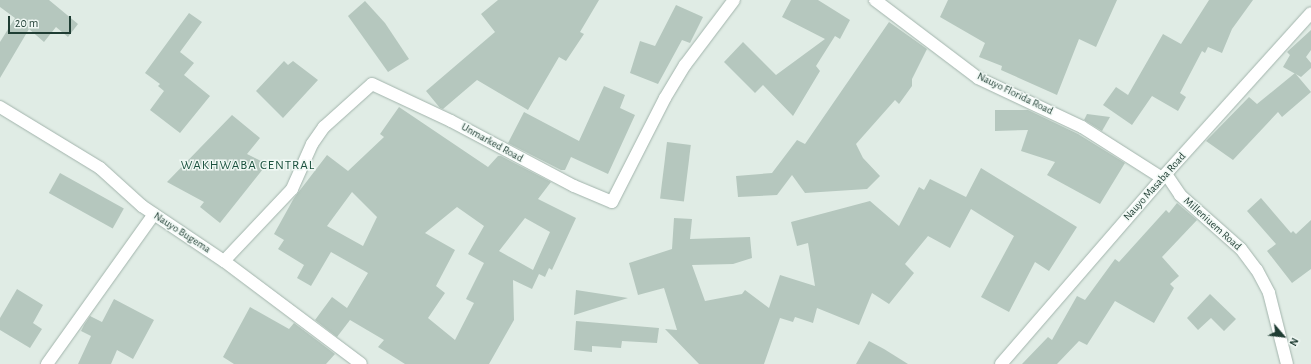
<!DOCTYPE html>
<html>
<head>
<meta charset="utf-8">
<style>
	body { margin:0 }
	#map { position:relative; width:1311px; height:364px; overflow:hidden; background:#e0ece5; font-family:"Alegreya Sans",sans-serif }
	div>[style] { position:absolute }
	.building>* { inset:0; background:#b5c7be; transform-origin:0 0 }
	.roads { filter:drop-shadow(0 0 1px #a2b4ac) drop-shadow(0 0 1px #a2b4ac) }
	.street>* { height:12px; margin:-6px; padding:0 6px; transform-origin:6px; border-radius:6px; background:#fff }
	span { translate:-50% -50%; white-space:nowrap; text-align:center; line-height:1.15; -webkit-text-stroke:3px #f0f8f4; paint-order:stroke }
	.street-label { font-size:11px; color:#1f3d33 }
	.quarter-label { font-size:13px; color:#1a513e; letter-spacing:1px }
	.north { position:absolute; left:1263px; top:316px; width:40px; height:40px; -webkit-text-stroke:3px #f0f8f4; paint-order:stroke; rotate:118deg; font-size:11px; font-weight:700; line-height:16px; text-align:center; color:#1f3d33 }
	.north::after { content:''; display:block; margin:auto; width:14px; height:18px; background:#1f3d33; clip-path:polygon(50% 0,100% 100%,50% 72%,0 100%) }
	.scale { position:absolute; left:8px; top:16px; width:63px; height:18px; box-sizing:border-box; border:2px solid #1f3d33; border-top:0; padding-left:5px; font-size:12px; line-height:14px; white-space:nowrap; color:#1f3d33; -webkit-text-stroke:3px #f0f8f4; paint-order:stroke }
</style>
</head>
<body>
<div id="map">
	<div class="building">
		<i style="clip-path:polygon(0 0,49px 0,78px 24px,68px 37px,56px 27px,44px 42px,29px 29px,0 78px,0 42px,15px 18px,0 7px)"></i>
		<i style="clip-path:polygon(498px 0,599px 0,580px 32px,584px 34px,566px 61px,559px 57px,528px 110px,477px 80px,443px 109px,440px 108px,426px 91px,495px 32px,481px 14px)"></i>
		<i style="clip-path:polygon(791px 0,818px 0,850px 20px,840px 39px,835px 36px,816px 66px,820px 71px,793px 116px,763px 85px,755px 93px,724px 62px,743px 42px,776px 75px,825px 39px,782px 17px)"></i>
		<i style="clip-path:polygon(948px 0,1117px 0,1096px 47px,1079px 39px,1057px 95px,1001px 70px,1002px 66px,979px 57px,985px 43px,940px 17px)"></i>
		<i style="clip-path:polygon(1209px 0,1253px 0,1232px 29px,1222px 53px,1208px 47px,1205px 53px,1202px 51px,1180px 93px,1186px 97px,1178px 111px,1152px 96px,1132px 125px,1103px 105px,1116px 87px,1128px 95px,1163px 34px,1181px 44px)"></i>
		<i style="clip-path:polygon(365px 1px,385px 23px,409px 59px,388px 72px,348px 16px)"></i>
		<i style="clip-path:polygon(676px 5px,703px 17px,690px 43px,682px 40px,658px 84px,630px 73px,640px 41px,655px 46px)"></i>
		<i style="clip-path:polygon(189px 13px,202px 22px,180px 52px,194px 63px,184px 75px,210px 96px,180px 133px,150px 110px,164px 91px,158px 86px,160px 84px,145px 73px)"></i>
		<i style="clip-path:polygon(889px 22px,927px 49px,912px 79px,912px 86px,899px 104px,895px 100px,856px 144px,863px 158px,880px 176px,867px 189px,805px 193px,792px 175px,777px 195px,738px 197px,736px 176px,772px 173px,797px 140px,805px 144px)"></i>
		<i style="clip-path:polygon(1311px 30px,1311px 50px,1306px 57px,1311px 63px,1311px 68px,1301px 77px,1283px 67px,1290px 55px,1287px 52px)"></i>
		<i style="clip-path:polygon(284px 61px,288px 65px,293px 61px,318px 80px,283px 118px,256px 91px)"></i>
		<i style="clip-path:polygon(1295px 73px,1311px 92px,1282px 117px,1278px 112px,1233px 160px,1206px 141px,1249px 97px,1257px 104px)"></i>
		<i style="clip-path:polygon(604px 86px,625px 95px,620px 108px,635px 115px,608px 174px,571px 157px,565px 170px,561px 170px,508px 143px,524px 112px,579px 141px)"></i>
		<i style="clip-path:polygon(evenodd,399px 107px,488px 167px,498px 156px,501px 156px,551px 182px,538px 199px,576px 218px,552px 270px,549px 268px,545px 277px,539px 274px,532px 289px,513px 280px,514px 320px,489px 364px,405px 364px,378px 347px,384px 340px,350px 320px,337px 337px,315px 320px,332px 297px,347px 308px,368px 273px,331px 252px,311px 286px,297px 278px,304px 265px,278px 249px,284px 240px,274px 234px,294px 198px,327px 155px,348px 171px,384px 137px,380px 134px,399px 107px,352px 192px,377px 217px,363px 246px,327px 226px,352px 192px,399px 107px,457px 207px,484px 226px,468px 254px,484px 263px,466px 299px,474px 303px,455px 340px,428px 318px,445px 293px,436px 286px,455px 250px,425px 233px,457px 207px,399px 107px,525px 218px,550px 232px,533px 270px,499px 251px,525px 218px)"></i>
		<i style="clip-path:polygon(995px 110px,1028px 110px,1078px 134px,1125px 163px,1100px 204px,1047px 175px,1055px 162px,1021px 151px,1028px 130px,995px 131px)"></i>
		<i style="clip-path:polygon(1087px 114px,1110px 117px,1102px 131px,1084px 120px)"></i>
		<i style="clip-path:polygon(232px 115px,260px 138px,247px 154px,267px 164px,220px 223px,200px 207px,204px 202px,167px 182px)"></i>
		<i style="left:667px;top:142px;width:24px;height:57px;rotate:7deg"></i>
		<i style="clip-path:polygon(981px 168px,1077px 227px,1049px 271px,1035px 262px,1009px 312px,981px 297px,1014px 236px,971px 209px,950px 248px,928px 236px,905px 264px,914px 273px,889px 304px,872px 293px,859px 325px,817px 308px,813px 323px,795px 317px,793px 322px,780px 318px,764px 364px,699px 364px,665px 329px,677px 330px,664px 288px,638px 295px,629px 263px,672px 249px,674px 218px,692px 219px,690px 239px,750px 237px,752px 258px,733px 264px,692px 265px,705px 301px,742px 294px,745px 290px,769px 308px,780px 275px,815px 286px,808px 243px,797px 246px,791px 222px,870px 201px,899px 226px,919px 187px,924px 190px,930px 179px,966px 197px)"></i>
		<i style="left:60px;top:173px;width:73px;height:23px;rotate:29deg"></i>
		<i style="clip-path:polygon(1261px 198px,1291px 233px,1293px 231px,1296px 234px,1311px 220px,1311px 269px,1292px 283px,1267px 251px,1276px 244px,1247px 211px)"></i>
		<i style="clip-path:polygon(1177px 203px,1197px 220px,1162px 257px,1179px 276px,1170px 284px,1174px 288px,1154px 323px,1115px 301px,1087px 345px,1079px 341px,1057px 364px,1022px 364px,1048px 337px,1052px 340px,1077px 296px,1085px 300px,1115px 259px,1119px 262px,1166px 210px,1169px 213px)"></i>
		<i style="clip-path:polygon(17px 289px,43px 305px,33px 323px,42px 329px,30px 348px,0 330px,0 318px)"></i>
		<i style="clip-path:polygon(576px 290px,628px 298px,574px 315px)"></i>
		<i style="clip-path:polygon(1210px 294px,1236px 319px,1224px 331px,1211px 318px,1198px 330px,1187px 318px)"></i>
		<i style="clip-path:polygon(114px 299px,154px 320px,133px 359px,117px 350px,111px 364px,78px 364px,91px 336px,81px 331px,84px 325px,90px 316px,102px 322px)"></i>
		<i style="clip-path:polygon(250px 307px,289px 329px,294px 323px,335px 354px,326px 364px,234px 364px,223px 357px)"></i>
		<i style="clip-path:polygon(576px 321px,659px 328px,657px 343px,622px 341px,621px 348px,592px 346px,592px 352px,574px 350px)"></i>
		<i style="clip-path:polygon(869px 341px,884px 349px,908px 364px,856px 364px)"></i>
	</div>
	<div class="roads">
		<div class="street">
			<i style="left:875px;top:0;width:129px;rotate:37.1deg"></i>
			<i style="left:978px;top:78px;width:115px;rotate:25.2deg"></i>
			<i style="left:1082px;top:127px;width:95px;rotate:32.5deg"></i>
			<i style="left:0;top:107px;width:117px;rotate:31.4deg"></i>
			<i style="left:100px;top:168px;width:57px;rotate:42.1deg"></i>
			<i style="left:142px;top:206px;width:99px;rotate:33.9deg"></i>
			<i style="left:224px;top:261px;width:171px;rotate:36.9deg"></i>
			<i style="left:1166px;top:174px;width:25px;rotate:56deg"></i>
			<i style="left:1180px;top:195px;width:81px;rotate:41.5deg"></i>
			<i style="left:1241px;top:249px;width:26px;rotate:53deg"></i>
			<i style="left:1257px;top:270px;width:26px;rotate:62deg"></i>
			<i style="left:1269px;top:293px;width:73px;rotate:75.8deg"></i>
			<i style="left:224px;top:261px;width:99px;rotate:-46.6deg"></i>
			<i style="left:292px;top:189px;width:49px;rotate:-66deg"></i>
			<i style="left:312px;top:144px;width:21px;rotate:-55deg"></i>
			<i style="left:324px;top:127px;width:64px;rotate:-41.9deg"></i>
			<i style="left:372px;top:84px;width:87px;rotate:25.1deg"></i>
			<i style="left:451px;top:121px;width:139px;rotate:27.9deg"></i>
			<i style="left:574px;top:186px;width:41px;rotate:22.8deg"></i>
			<i style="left:612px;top:202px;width:117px;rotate:-63deg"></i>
			<i style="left:665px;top:98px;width:39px;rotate:-59deg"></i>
			<i style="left:685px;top:65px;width:81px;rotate:-53deg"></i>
			<i style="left:47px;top:364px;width:184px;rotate:-54.5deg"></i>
			<i style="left:1001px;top:364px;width:246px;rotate:-49.1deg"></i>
			<i style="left:1162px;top:178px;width:222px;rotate:-47.9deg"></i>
		</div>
	</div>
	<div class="street-label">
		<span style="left:1015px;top:94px;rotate:26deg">Nauyo Florida Road</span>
		<span style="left:492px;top:143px;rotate:29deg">Unmarked Road</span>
		<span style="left:1155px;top:187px;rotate:-48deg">Nauyo Masaba Road</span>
		<span style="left:1212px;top:224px;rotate:42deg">Milleniuem Road</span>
		<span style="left:182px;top:233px;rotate:33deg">Nauyo Bugema</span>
	</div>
	<div class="quarter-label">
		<span style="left:248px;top:166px">WAKHWABA CENTRAL</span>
	</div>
	<div class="north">N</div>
	<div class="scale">20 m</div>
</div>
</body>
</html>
